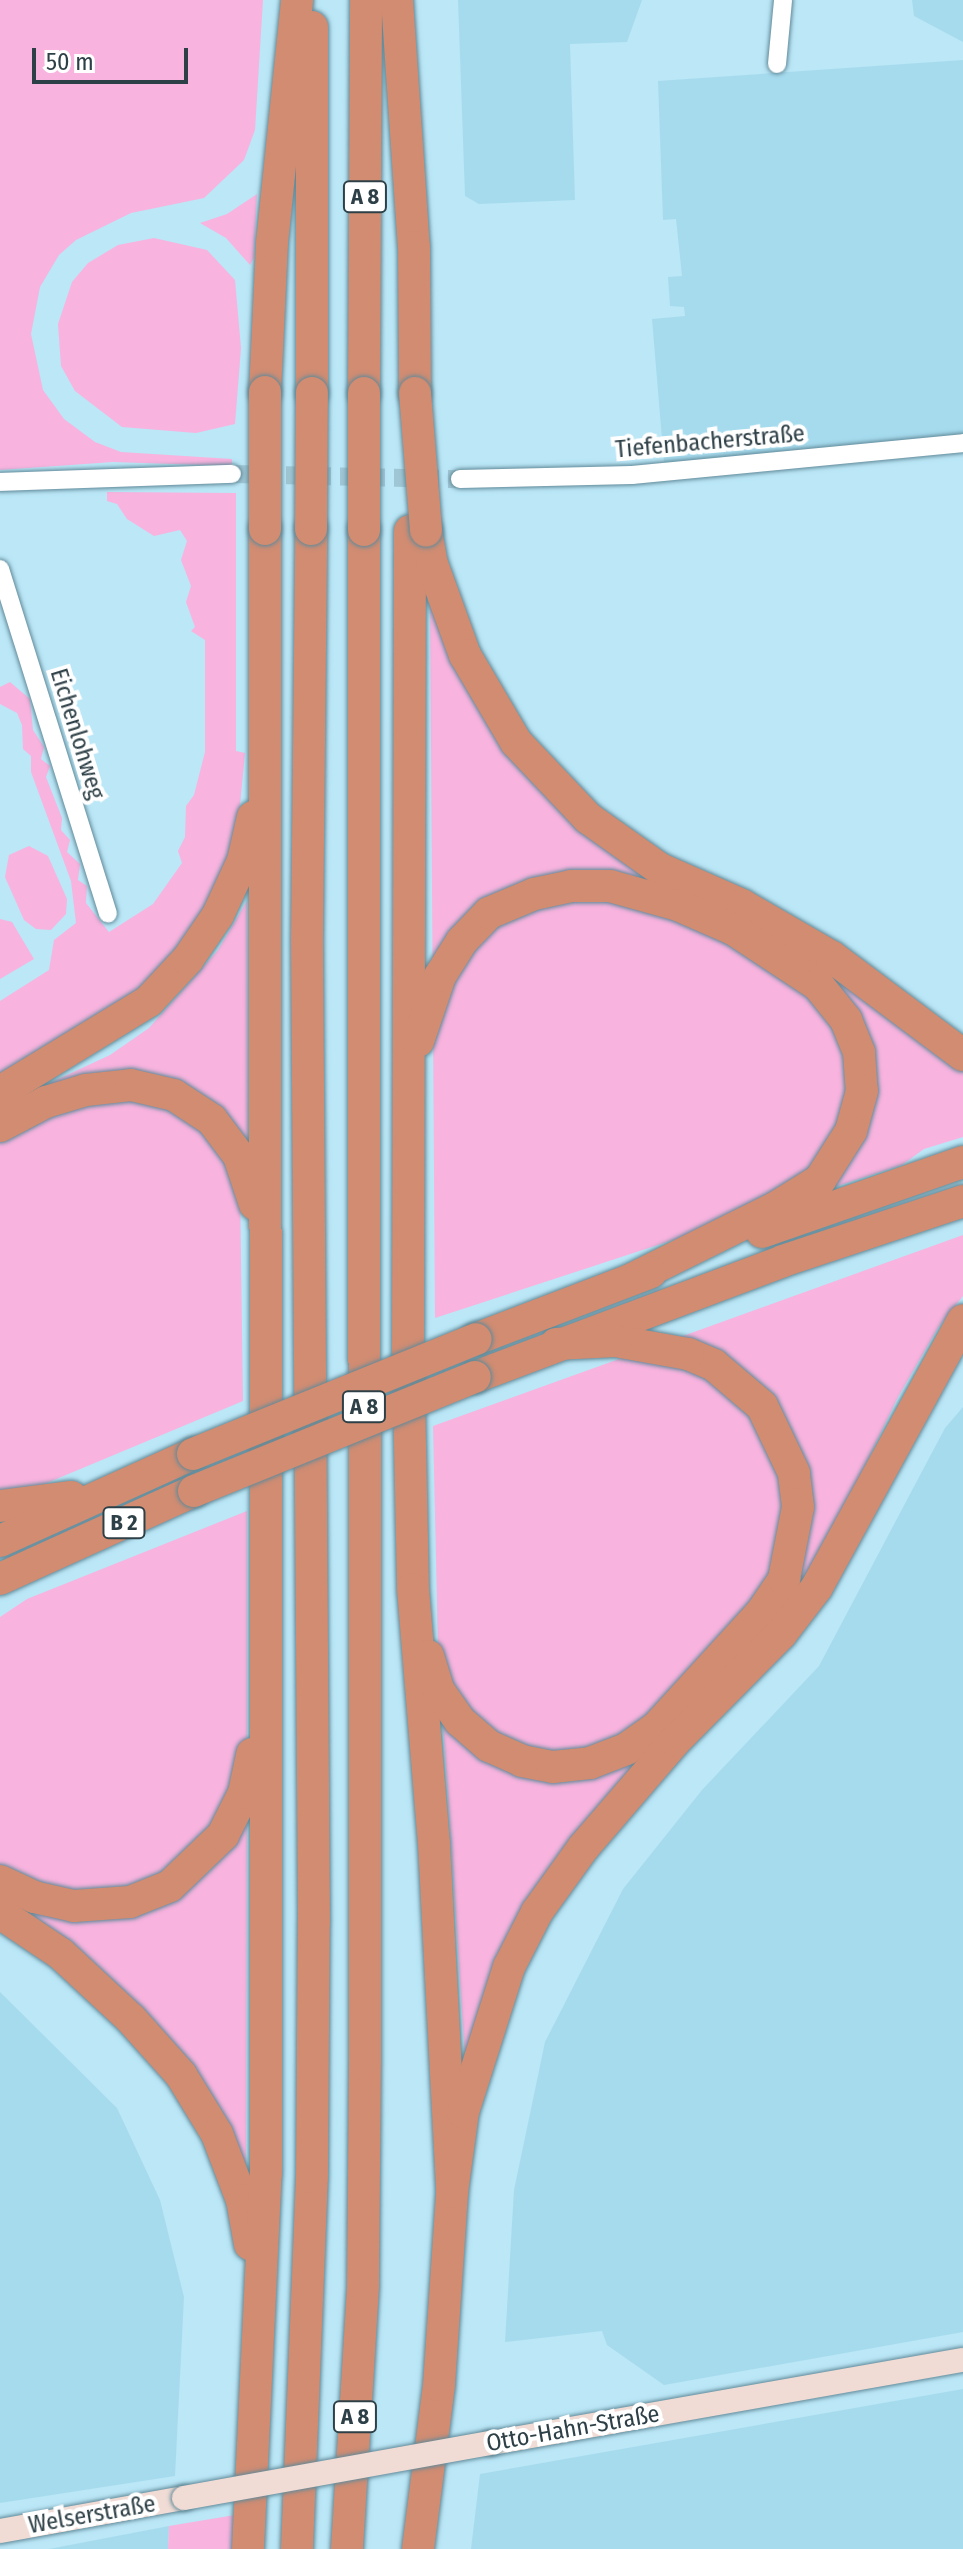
<!DOCTYPE html>
<html>
<head>
<meta charset="utf-8">
<style>
	body { margin:0 }
	#map { position:relative; width:963px; height:2549px; overflow:hidden; background:#bbe7f7; font-family:"Fira Sans Condensed",sans-serif }
	div>[style] { position:absolute }
	.built>* { inset:0; background:#a6dbee }
	.green>* { inset:0; background:#f9b3df }
	.street-tunnel>* { height:18px; margin-top:-9px; transform-origin:0; background:repeating-linear-gradient(90deg,#9fc6d4 0 18px,transparent 0 27px) }
	.roads { filter:drop-shadow(0 0 2px #618a99) drop-shadow(0 0 2px #618a99) }
	.street>* { height:18px; margin:-9px; padding:0 9px; transform-origin:9px; border-radius:9px; background:#fff }
	.secondary>* { height:24px; margin:-12px; padding:0 12px; transform-origin:12px; border-radius:12px; background:#f1dcd5 }
	.highway>* { height:32px; margin:-16px; padding:0 16px; transform-origin:16px; border-radius:16px; background:#d18c72 }
	.bridges { filter:drop-shadow(0 0 2px #618a99) drop-shadow(0 0 2px #618a99) }
	.secondary-bridge>* { height:24px; margin:-12px; padding:0 12px; transform-origin:12px; border-radius:12px; background:#f1dcd5 }
	.highway-bridge>* { height:32px; margin:-16px; padding:0 16px; transform-origin:16px; border-radius:16px; background:#d18c72 }
	span { translate:-50% -50%; white-space:nowrap; text-align:center; line-height:1.15; -webkit-text-stroke:8px #fff; paint-order:stroke }
	.shield-label span { padding:2px 6px; background:#fff; border:2px solid; border-radius:6px; -webkit-text-stroke-width:0 }
	.shield-label { font-size:22px; color:#2e4047; font-weight:700 }
	.street-label { font-size:24px; color:#2e4047 }
	.scale { position:absolute; left:32px; top:48px; width:156px; height:36px; box-sizing:border-box; border:4px solid #2e4047; border-top:0; padding-left:10px; font-size:24px; line-height:28px; white-space:nowrap; color:#2e4047; -webkit-text-stroke:6px #fff; paint-order:stroke }
</style>
</head>
<body>
<div id="map">
	<div class="built">
		<i style="clip-path:polygon(458px 0,642px 0,627px 42px,570px 44px,575px 200px,479px 204px,465px 196px)"></i>
		<i style="clip-path:polygon(912px 0,963px 0,963px 42px,914px 16px)"></i>
		<i style="clip-path:polygon(963px 60px,963px 437px,664px 463px,652px 319px,685px 316px,684px 307px,670px 306px,668px 277px,682px 276px,676px 219px,663px 220px,658px 81px)"></i>
		<i style="clip-path:polygon(963px 1407px,963px 2332px,664px 2385px,607px 2345px,602px 2331px,505px 2342px,514px 2190px,545px 2042px,623px 1889px,702px 1790px,819px 1666px,945px 1428px)"></i>
		<i style="clip-path:polygon(0 1992px,117px 2108px,160px 2200px,184px 2297px,175px 2476px,0 2503px)"></i>
		<i style="clip-path:polygon(963px 2389px,963px 2549px,471px 2549px,480px 2474px)"></i>
		<i style="clip-path:polygon(169px 2526px,168px 2549px,49px 2549px)"></i>
	</div>
	<div class="green">
		<i style="clip-path:polygon(0 0,263px 0,255px 130px,244px 160px,204px 198px,131px 213px,76px 240px,59px 255px,40px 287px,31px 334px,43px 390px,64px 419px,95px 442px,121px 452px,232px 459px,232px 466px,113px 462px,0 470px)"></i>
		<i style="clip-path:polygon(257px 194px,254px 258px,250px 265px,226px 238px,200px 223px,227px 214px)"></i>
		<i style="clip-path:polygon(154px 238px,207px 250px,235px 280px,241px 348px,235px 424px,196px 433px,122px 427px,75px 391px,61px 366px,58px 324px,72px 282px,88px 263px,118px 245px)"></i>
		<i style="clip-path:polygon(107px 492px,236px 493px,236px 751px,245px 753px,238px 826px,220px 888px,161px 979px,0 1081px,0 1001px,49px 970px,54px 940px,76px 923px,71px 881px,31px 772px,31px 756px,23px 749px,22px 725px,17px 713px,0 704px,0 687px,10px 682px,30px 699px,33px 730px,44px 747px,41px 759px,50px 766px,46px 777px,62px 818px,61px 830px,70px 840px,67px 852px,80px 864px,78px 880px,87px 886px,86px 903px,109px 932px,153px 904px,182px 863px,178px 851px,185px 837px,186px 806px,194px 795px,205px 752px,205px 640px,191px 631px,195px 627px,186px 602px,191px 586px,181px 560px,187px 541px,180px 530px,154px 536px,127px 519px,117px 504px,107px 501px)"></i>
		<i style="clip-path:polygon(430px 600px,513px 753px,963px 1068px,963px 1137px,924px 1149px,902px 1165px,435px 1318px)"></i>
		<i style="clip-path:polygon(29px 846px,48px 856px,67px 899px,66px 914px,51px 930px,36px 929px,24px 920px,5px 877px,9px 855px)"></i>
		<i style="clip-path:polygon(247px 901px,248px 1144px,194px 1092px,28px 1093px,110px 1055px,149px 1028px,218px 950px)"></i>
		<i style="clip-path:polygon(0 919px,12px 922px,34px 959px,0 979px)"></i>
		<i style="clip-path:polygon(133px 1097px,169px 1104px,214px 1136px,240px 1186px,243px 1401px,42px 1485px,0 1492px,0 1139px,48px 1114px)"></i>
		<i style="clip-path:polygon(963px 1235px,963px 1296px,938px 1328px,898px 1397px,813px 1575px,591px 1821px,465px 2059px,438px 1648px,433px 1426px)"></i>
		<i style="clip-path:polygon(247px 1511px,247px 1775px,227px 1825px,146px 1890px,41px 1891px,0 1868px,0 1617px,27px 1599px)"></i>
		<i style="clip-path:polygon(247px 1821px,246px 2176px,220px 2117px,3px 1904px,181px 1891px,210px 1871px)"></i>
		<i style="clip-path:polygon(235px 2515px,234px 2549px,168px 2549px,169px 2526px)"></i>
	</div>
	<div class="street-tunnel">
		<i style="left:232px;top:474px;width:228px;rotate:1.3deg"></i>
	</div>
	<div class="roads">
		<div class="street">
			<i style="left:777px;top:64px;width:64px;rotate:-84.6deg"></i>
			<i style="left:460px;top:479px;width:172px;rotate:-1.3deg"></i>
			<i style="left:632px;top:475px;width:333px;rotate:-5.5deg"></i>
			<i style="left:0;top:482px;width:232px;rotate:-2deg"></i>
			<i style="left:0;top:569px;width:361px;rotate:72.6deg"></i>
		</div>
		<div class="secondary">
			<i style="left:491px;top:2443px;width:479px;rotate:-10deg"></i>
			<i style="left:0;top:2531px;width:187px;rotate:-10.2deg"></i>
		</div>
		<div class="highway">
			<i style="left:397px;top:0;width:248px;rotate:86.1deg"></i>
			<i style="left:414px;top:247px;width:146px;rotate:89.6deg"></i>
			<i style="left:265px;top:392px;width:149px;rotate:-87.3deg"></i>
			<i style="left:272px;top:243px;width:244px;rotate:-84.1deg"></i>
			<i style="left:312px;top:393px;width:366px;rotate:-90deg"></i>
			<i style="left:364px;top:393px;width:393px;rotate:-89.7deg"></i>
			<i style="left:410px;top:531px;width:817px;rotate:90.14deg"></i>
			<i style="left:408px;top:1348px;width:241px;rotate:88.8deg"></i>
			<i style="left:413px;top:1589px;width:256px;rotate:85.3deg"></i>
			<i style="left:434px;top:1844px;width:348px;rotate:87deg"></i>
			<i style="left:426px;top:531px;width:34px;rotate:80deg"></i>
			<i style="left:432px;top:564px;width:97px;rotate:70.1deg"></i>
			<i style="left:465px;top:655px;width:101px;rotate:59.6deg"></i>
			<i style="left:516px;top:742px;width:105px;rotate:46.5deg"></i>
			<i style="left:588px;top:818px;width:88px;rotate:35.3deg"></i>
			<i style="left:660px;top:869px;width:90px;rotate:23.7deg"></i>
			<i style="left:742px;top:905px;width:104px;rotate:30deg"></i>
			<i style="left:832px;top:957px;width:164px;rotate:36.8deg"></i>
			<i style="left:418px;top:1041px;width:69px;rotate:-71.3deg"></i>
			<i style="left:440px;top:976px;width:41px;rotate:-57.8deg"></i>
			<i style="left:462px;top:941px;width:39px;rotate:-46deg"></i>
			<i style="left:489px;top:913px;width:49px;rotate:-22.9deg"></i>
			<i style="left:534px;top:894px;width:38px;rotate:-12deg"></i>
			<i style="left:571px;top:886px;width:39px"></i>
			<i style="left:610px;top:886px;width:71px;rotate:15.6deg"></i>
			<i style="left:678px;top:905px;width:60px;rotate:23.6deg"></i>
			<i style="left:733px;top:929px;width:102px;rotate:33.4deg"></i>
			<i style="left:818px;top:985px;width:45px;rotate:51.3deg"></i>
			<i style="left:846px;top:1020px;width:35px;rotate:68deg"></i>
			<i style="left:859px;top:1052px;width:39px;rotate:86deg"></i>
			<i style="left:862px;top:1091px;width:41px;rotate:105.4deg"></i>
			<i style="left:851px;top:1131px;width:58px;rotate:122.3deg"></i>
			<i style="left:820px;top:1180px;width:53px;rotate:148.1deg"></i>
			<i style="left:775px;top:1208px;width:160px;rotate:153.6deg"></i>
			<i style="left:0;top:1092px;width:175px;rotate:-31.4deg"></i>
			<i style="left:149px;top:1001px;width:57px;rotate:-47.1deg"></i>
			<i style="left:188px;top:959px;width:53px;rotate:-55.7deg"></i>
			<i style="left:218px;top:915px;width:60px;rotate:-65.2deg"></i>
			<i style="left:243px;top:861px;width:45px;rotate:-77.2deg"></i>
			<i style="left:0;top:1126px;width:52px;rotate:-27.6deg"></i>
			<i style="left:46px;top:1102px;width:42px;rotate:-16.7deg"></i>
			<i style="left:86px;top:1090px;width:45px;rotate:-6.3deg"></i>
			<i style="left:131px;top:1085px;width:44px;rotate:13.1deg"></i>
			<i style="left:174px;top:1095px;width:45px;rotate:33.3deg"></i>
			<i style="left:212px;top:1120px;width:45px;rotate:53.1deg"></i>
			<i style="left:239px;top:1156px;width:51px;rotate:71.6deg"></i>
			<i style="left:762px;top:1232px;width:213px;rotate:-19.2deg"></i>
			<i style="left:476px;top:1339px;width:187px;rotate:-20.9deg"></i>
			<i style="left:475px;top:1377px;width:329px;rotate:-20.6deg"></i>
			<i style="left:783px;top:1261px;width:190px;rotate:-18.4deg"></i>
			<i style="left:0;top:1506px;width:72px;rotate:-7.2deg"></i>
			<i style="left:0;top:1541px;width:212px;rotate:-24.3deg"></i>
			<i style="left:0;top:1579px;width:213px;rotate:-24.4deg"></i>
			<i style="left:428px;top:1656px;width:37px;rotate:73deg"></i>
			<i style="left:439px;top:1691px;width:37px;rotate:55deg"></i>
			<i style="left:460px;top:1721px;width:38px;rotate:41deg"></i>
			<i style="left:489px;top:1746px;width:36px;rotate:24deg"></i>
			<i style="left:522px;top:1761px;width:32px;rotate:11deg"></i>
			<i style="left:553px;top:1767px;width:37px;rotate:-6deg"></i>
			<i style="left:590px;top:1763px;width:39px;rotate:-21deg"></i>
			<i style="left:626px;top:1749px;width:38px;rotate:-35deg"></i>
			<i style="left:657px;top:1727px;width:156px;rotate:-47.6deg"></i>
			<i style="left:762px;top:1612px;width:40px;rotate:-56deg"></i>
			<i style="left:784px;top:1579px;width:73px;rotate:-79deg"></i>
			<i style="left:798px;top:1507px;width:34px;rotate:-97deg"></i>
			<i style="left:794px;top:1473px;width:74px;rotate:-115.5deg"></i>
			<i style="left:762px;top:1406px;width:63px;rotate:-139.5deg"></i>
			<i style="left:714px;top:1365px;width:28px;rotate:-157deg"></i>
			<i style="left:688px;top:1354px;width:74px;rotate:-169.9deg"></i>
			<i style="left:615px;top:1341px;width:59px;rotate:177.1deg"></i>
			<i style="left:0;top:1881px;width:38px;rotate:25deg"></i>
			<i style="left:34px;top:1897px;width:41px;rotate:12.7deg"></i>
			<i style="left:74px;top:1906px;width:56px;rotate:-4.1deg"></i>
			<i style="left:130px;top:1902px;width:43px;rotate:-21.8deg"></i>
			<i style="left:170px;top:1886px;width:74px;rotate:-43.9deg"></i>
			<i style="left:223px;top:1835px;width:47px;rotate:-63.4deg"></i>
			<i style="left:244px;top:1793px;width:40px;rotate:-78deg"></i>
			<i style="left:0;top:1913px;width:73px;rotate:33.9deg"></i>
			<i style="left:61px;top:1954px;width:96px;rotate:42.9deg"></i>
			<i style="left:131px;top:2019px;width:75px;rotate:48.2deg"></i>
			<i style="left:181px;top:2075px;width:69px;rotate:58.6deg"></i>
			<i style="left:217px;top:2134px;width:71px;rotate:69.3deg"></i>
			<i style="left:242px;top:2200px;width:45px;rotate:79.7deg"></i>
			<i style="left:248px;top:2549px;width:376px;rotate:-87.3deg"></i>
			<i style="left:266px;top:2173px;width:1644px;rotate:-90.03deg"></i>
			<i style="left:297px;top:2549px;width:372px;rotate:-87.7deg"></i>
			<i style="left:312px;top:2177px;width:255px;rotate:-89.6deg"></i>
			<i style="left:314px;top:1922px;width:984px;rotate:-90.41deg"></i>
			<i style="left:307px;top:938px;width:409px;rotate:-89.4deg"></i>
			<i style="left:347px;top:2549px;width:264px;rotate:-86.5deg"></i>
			<i style="left:363px;top:2285px;width:220px;rotate:-89.5deg"></i>
			<i style="left:365px;top:2065px;width:1535px;rotate:-90.04deg"></i>
			<i style="left:418px;top:2549px;width:165px;rotate:-82.7deg"></i>
			<i style="left:439px;top:2385px;width:193px;rotate:-86.1deg"></i>
			<i style="left:452px;top:2192px;width:81px;rotate:-82.2deg"></i>
			<i style="left:463px;top:2112px;width:152px;rotate:-72.4deg"></i>
			<i style="left:509px;top:1967px;width:62px;rotate:-63deg"></i>
			<i style="left:537px;top:1912px;width:79px;rotate:-54.3deg"></i>
			<i style="left:583px;top:1848px;width:141px;rotate:-49.3deg"></i>
			<i style="left:675px;top:1741px;width:151px;rotate:-45.3deg"></i>
			<i style="left:781px;top:1634px;width:59px;rotate:-52.5deg"></i>
			<i style="left:817px;top:1587px;width:304px;rotate:-61.3deg"></i>
		</div>
	</div>
	<div class="bridges">
		<div class="secondary-bridge">
			<i style="left:184px;top:2498px;width:312px;rotate:-10.2deg"></i>
		</div>
		<div class="highway-bridge">
			<i style="left:415px;top:393px;width:138px;rotate:85.4deg"></i>
			<i style="left:265px;top:529px;width:137px;rotate:-90deg"></i>
			<i style="left:311px;top:529px;width:136px;rotate:-89.6deg"></i>
			<i style="left:364px;top:530px;width:137px;rotate:-90deg"></i>
			<i style="left:193px;top:1454px;width:305px;rotate:-22.1deg"></i>
			<i style="left:194px;top:1491px;width:303px;rotate:-22.1deg"></i>
		</div>
	</div>
	<div class="shield-label">
		<span style="left:365px;top:197px">A 8</span>
		<span style="left:364px;top:1407px">A 8</span>
		<span style="left:124px;top:1523px">B 2</span>
		<span style="left:355px;top:2417px">A 8</span>
	</div>
	<div class="street-label">
		<span style="left:710px;top:442px;rotate:-5deg">Tiefenbacherstraße</span>
		<span style="left:77px;top:734px;rotate:73deg">Eichenlohweg</span>
		<span style="left:573px;top:2429px;rotate:-10deg">Otto-Hahn-Straße</span>
		<span style="left:92px;top:2515px;rotate:-10deg">Welserstraße</span>
	</div>
	<div class="scale">50 m</div>
</div>
</body>
</html>
